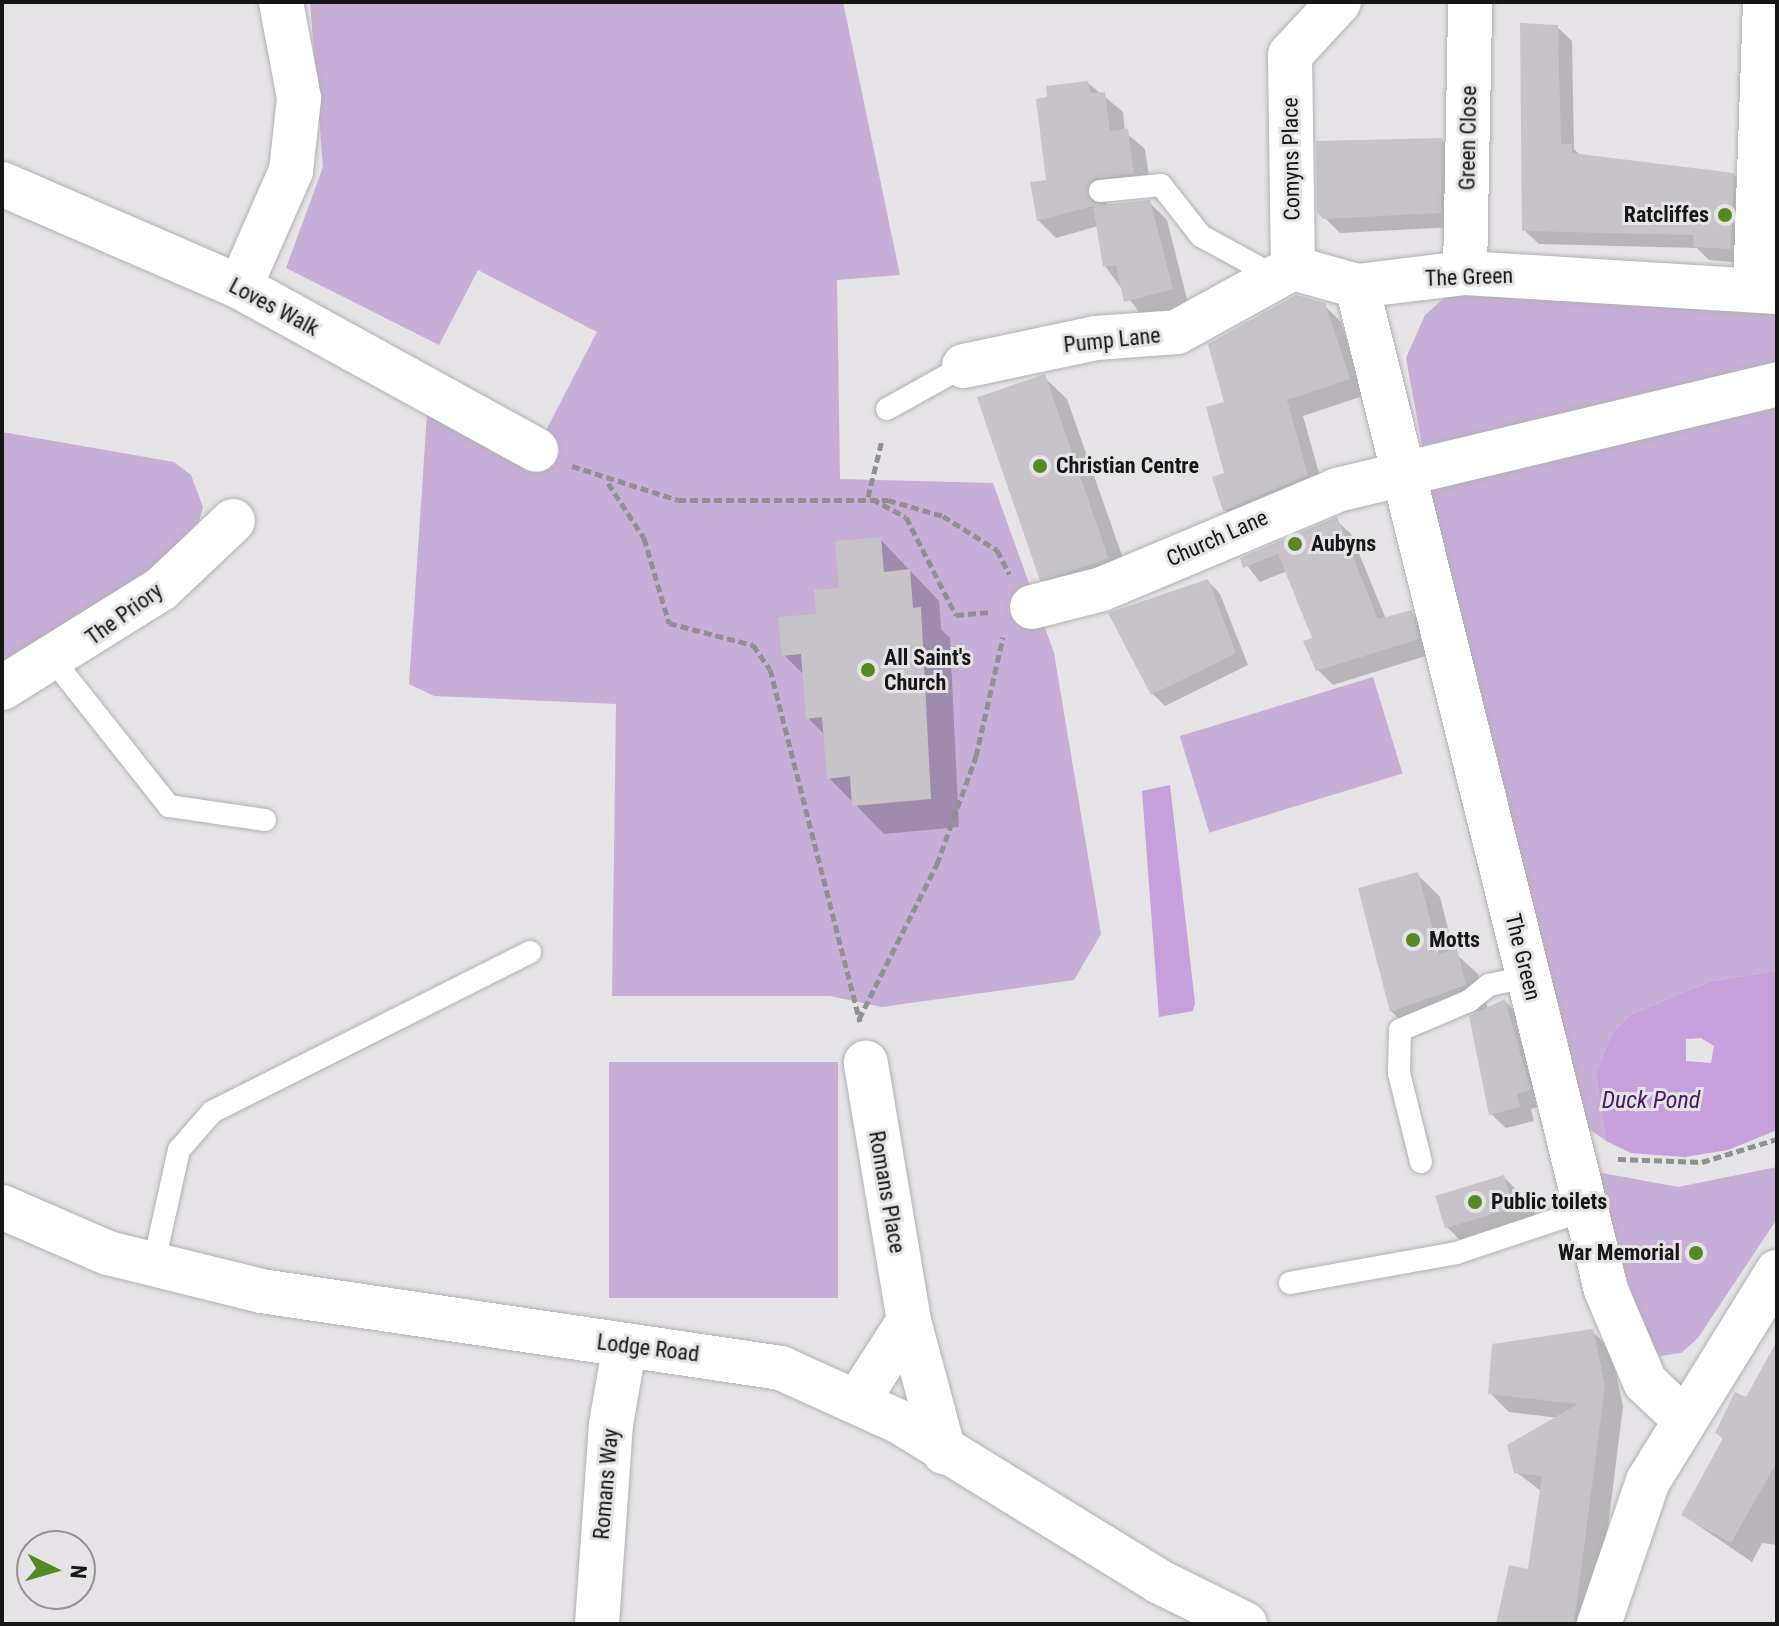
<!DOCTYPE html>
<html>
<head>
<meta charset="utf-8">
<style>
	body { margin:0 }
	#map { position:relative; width:1779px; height:1626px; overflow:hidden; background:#e5e3e6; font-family:"Roboto Condensed",sans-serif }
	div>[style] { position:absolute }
	.green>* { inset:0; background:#c7aed6; transform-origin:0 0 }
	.water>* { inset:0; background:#c5a0da }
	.shadow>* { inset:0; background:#0003 }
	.building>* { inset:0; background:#c6c4c8; transform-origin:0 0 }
	.path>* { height:5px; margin-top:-2.5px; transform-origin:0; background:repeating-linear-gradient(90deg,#908f91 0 8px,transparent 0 12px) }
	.roads { filter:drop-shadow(0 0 2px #b2b0b3) drop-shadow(0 0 2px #b2b0b3) }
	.lane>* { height:22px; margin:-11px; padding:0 11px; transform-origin:11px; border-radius:11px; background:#fff }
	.street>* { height:44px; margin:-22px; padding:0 22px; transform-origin:22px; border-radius:22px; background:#fff }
	.secondary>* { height:44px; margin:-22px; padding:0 22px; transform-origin:22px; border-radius:22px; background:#fff }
	.dots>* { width:22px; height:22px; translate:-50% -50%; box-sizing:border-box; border:4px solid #e5e3e6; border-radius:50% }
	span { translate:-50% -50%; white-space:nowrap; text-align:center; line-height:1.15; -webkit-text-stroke:6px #e5e3e6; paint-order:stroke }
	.street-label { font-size:22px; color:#171617 }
	.poi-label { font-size:22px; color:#171617; font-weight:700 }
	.right { translate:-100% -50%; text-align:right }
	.left { translate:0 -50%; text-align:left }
	.water-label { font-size:24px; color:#48195e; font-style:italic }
	.frame { position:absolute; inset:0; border:4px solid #171617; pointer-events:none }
	.north { position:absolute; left:16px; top:1530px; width:80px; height:80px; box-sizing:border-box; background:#e5e3e6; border:2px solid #939193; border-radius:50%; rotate:95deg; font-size:22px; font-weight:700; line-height:32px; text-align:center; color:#171617 }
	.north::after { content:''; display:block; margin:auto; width:28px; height:36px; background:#558a23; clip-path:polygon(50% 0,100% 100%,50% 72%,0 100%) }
</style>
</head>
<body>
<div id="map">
	<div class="green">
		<i style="clip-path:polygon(310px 2px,843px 2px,900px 275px,837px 280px,840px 479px,993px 483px,1054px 653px,1101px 934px,1074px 980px,882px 1007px,830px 996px,612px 996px,616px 704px,434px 696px,409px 684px,427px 414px,529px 463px,597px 332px,478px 270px,439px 345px,286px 268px,323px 167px)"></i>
		<i style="clip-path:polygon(1466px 292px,1777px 313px,1777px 971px,1712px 981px,1630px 1015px,1611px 1035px,1596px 1073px,1606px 1141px,1584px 1125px,1435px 516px,1406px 358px,1425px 315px,1444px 298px)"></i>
		<i style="clip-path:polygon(2px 432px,174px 462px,191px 475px,203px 507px,195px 536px,156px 574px,2px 668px)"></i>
		<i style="left:1373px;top:677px;width:101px;height:202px;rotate:73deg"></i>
		<i style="left:838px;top:1062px;width:236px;height:229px;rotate:90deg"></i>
		<i style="clip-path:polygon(1777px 1167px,1777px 1219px,1698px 1338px,1681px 1353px,1660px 1356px,1641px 1329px,1597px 1172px,1678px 1187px)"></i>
	</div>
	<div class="water">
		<i style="clip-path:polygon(1170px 785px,1195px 1003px,1193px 1011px,1159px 1017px,1142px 791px)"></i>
		<i style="clip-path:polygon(evenodd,1777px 971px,1777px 1130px,1728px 1150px,1685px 1157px,1631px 1153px,1606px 1141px,1596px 1073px,1611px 1035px,1630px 1015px,1712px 981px,1777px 971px,1701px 1038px,1714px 1046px,1711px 1063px,1686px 1061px,1686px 1039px,1701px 1038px)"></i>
	</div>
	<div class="shadow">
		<i style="clip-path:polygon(1557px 27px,1572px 41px,1574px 149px,1581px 156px,1733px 174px,1748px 189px,1745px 263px,1709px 260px,1697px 248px,1539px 244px,1524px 230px)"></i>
		<i style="clip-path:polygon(1088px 83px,1123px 112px,1125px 132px,1145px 149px,1151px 191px,1110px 196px,1106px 206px,1149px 202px,1167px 220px,1189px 307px,1144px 319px,1105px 266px,1098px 226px,1056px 238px,1038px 220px)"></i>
		<i style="clip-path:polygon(1442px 140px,1457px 154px,1455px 227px,1340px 233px,1325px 218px)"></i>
		<i style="clip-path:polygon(1324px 305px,1341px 322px,1366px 395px,1303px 416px,1324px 491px,1242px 526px,1225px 510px,1227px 403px)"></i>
		<i style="clip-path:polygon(1044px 377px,1067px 399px,1131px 581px,1066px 600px,1043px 578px)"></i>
		<i style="clip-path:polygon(1336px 520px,1351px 534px,1386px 619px,1411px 613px,1426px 627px,1432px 654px,1333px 685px,1318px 670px,1315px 640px,1287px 571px,1260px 582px,1242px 559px)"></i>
		<i style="clip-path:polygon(880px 539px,939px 601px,941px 629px,950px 638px,959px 827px,884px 834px,829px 778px,826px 736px,808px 718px,805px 676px,784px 655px)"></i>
		<i style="clip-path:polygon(1208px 581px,1220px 594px,1248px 665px,1165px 706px,1153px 694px)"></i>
		<i style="clip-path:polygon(1417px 874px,1440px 897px,1454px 952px,1478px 974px,1488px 1009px,1505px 1001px,1520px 1016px,1544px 1105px,1531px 1109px,1534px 1121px,1506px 1128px,1491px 1114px,1478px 1011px,1414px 1033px,1391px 1011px)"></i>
		<i style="clip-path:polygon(1504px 1177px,1533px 1207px,1542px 1236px,1476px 1256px,1447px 1227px)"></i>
		<i style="clip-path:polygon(1592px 1331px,1611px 1350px,1623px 1406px,1596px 1624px,1498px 1624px,1529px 1572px,1541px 1491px,1516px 1472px,1559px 1418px,1509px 1412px,1490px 1393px)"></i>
		<i style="clip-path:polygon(1777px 1345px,1777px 1545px,1762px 1543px,1752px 1562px,1683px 1515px,1724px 1440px,1717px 1433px,1747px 1400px)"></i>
	</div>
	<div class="building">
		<i style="clip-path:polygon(1520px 23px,1558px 25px,1561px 144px,1572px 144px,1572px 153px,1734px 173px,1731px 249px,1693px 247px,1694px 235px,1522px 231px)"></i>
		<i style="clip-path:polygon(1088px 81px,1090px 93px,1105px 92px,1110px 131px,1128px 129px,1134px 174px,1093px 179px,1088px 198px,1101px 205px,1150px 200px,1173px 289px,1124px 302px,1116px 265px,1103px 267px,1093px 206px,1037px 221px,1030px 182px,1046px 180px,1036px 99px,1047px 97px,1046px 86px)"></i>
		<i style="clip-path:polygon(1442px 138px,1441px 213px,1323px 219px,1317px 212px,1316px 141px)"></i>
		<i style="clip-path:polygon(1296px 295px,1325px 303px,1350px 379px,1287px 400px,1308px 475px,1223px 511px,1212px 477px,1224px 473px,1206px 407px,1224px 402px,1208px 344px)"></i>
		<i style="left:1045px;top:374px;width:195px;height:72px;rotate:71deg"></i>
		<i style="clip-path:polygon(1337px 517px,1378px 619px,1412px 610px,1419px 639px,1316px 671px,1303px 641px,1312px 638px,1278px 554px,1243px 568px,1240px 558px)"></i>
		<i style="clip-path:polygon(881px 537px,884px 572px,910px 569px,913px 608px,921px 607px,931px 799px,852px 806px,850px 776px,827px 779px,822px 717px,806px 719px,801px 654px,782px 656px,778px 617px,816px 614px,814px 590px,839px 588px,835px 541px)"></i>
		<i style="clip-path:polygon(1208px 579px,1236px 653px,1151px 695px,1108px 613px)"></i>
		<i style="clip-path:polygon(1418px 872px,1439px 954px,1457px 949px,1466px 985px,1390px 1012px,1358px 888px)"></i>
		<i style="clip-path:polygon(1505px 999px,1531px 1090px,1517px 1094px,1520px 1107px,1489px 1115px,1469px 1016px)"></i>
		<i style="left:1504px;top:1175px;width:34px;height:72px;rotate:73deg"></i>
		<i style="clip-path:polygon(1593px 1329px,1605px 1386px,1574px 1624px,1496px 1624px,1509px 1565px,1528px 1569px,1542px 1476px,1514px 1473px,1507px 1445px,1578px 1404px,1488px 1394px,1492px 1344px)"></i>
		<i style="clip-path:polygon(1777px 1341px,1777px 1462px,1731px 1543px,1681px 1515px,1723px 1438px,1715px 1433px,1735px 1392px,1746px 1397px)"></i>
	</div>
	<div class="path">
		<i style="left:572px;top:466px;width:111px;rotate:17.8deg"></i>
		<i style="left:678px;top:500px;width:210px"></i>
		<i style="left:888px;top:500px;width:57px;rotate:16.2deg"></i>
		<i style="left:943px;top:516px;width:64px;rotate:32.2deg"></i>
		<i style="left:997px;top:550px;width:27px;rotate:63deg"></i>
		<i style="left:608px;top:483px;width:66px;rotate:56.8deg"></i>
		<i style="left:644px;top:538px;width:89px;rotate:73.6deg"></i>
		<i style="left:669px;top:623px;width:87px;rotate:14.7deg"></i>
		<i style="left:753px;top:645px;width:29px;rotate:55deg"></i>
		<i style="left:770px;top:669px;width:364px;rotate:75.7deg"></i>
		<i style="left:868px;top:497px;width:59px;rotate:-76.2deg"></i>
		<i style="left:872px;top:499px;width:38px;rotate:28deg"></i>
		<i style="left:906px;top:517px;width:110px;rotate:63deg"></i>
		<i style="left:956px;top:615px;width:33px;rotate:-5deg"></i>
		<i style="left:859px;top:1019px;width:174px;rotate:-63.3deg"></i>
		<i style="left:937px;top:864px;width:115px;rotate:-70.1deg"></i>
		<i style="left:976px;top:756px;width:122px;rotate:-77.2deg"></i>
		<i style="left:1618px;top:1159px;width:84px;rotate:2deg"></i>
		<i style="left:1702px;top:1162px;width:78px;rotate:-17deg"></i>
	</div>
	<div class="roads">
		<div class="lane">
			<i style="left:1100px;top:191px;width:61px;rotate:-5.6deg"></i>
			<i style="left:1161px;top:185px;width:65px;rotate:51.9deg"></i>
			<i style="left:1201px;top:236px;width:88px;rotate:28.6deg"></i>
			<i style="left:887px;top:409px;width:88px;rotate:-29.2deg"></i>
			<i style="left:54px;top:661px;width:185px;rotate:51.6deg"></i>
			<i style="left:169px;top:806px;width:97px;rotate:8.3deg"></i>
			<i style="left:1421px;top:1162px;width:92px;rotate:-103.9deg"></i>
			<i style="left:1399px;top:1073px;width:43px;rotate:-88.7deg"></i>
			<i style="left:1400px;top:1030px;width:75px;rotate:-22.8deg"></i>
			<i style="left:1469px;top:1001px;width:26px;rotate:-39deg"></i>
			<i style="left:1489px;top:985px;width:40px;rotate:-12deg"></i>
			<i style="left:153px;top:1267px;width:120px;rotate:-77.5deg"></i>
			<i style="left:179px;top:1150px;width:50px;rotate:-49deg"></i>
			<i style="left:212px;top:1112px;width:356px;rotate:-26.7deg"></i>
			<i style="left:1290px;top:1283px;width:169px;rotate:-10.2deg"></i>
			<i style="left:1456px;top:1253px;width:136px;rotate:-18.4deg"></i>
		</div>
		<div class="street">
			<i style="left:1339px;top:2px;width:72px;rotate:132.8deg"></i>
			<i style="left:1290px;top:55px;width:213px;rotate:89.2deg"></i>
			<i style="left:1293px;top:268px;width:66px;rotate:15.7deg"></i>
			<i style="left:1357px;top:286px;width:109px;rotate:-6.9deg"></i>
			<i style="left:1465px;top:273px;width:313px;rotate:3.5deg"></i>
			<i style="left:2px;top:184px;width:259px;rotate:23.4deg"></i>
			<i style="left:240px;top:287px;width:338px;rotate:28.8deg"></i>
			<i style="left:1465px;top:273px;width:271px;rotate:-88.9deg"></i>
			<i style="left:1357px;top:286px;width:1034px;rotate:76.07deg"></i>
			<i style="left:1606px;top:1290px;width:100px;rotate:67deg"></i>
			<i style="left:1645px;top:1382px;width:52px;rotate:43.5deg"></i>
			<i style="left:240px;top:287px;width:127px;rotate:-66.3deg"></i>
			<i style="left:291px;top:171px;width:73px;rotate:-83.7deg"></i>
			<i style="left:299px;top:98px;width:98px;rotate:-100.6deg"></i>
			<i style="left:1755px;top:289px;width:287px;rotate:-88deg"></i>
			<i style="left:964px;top:366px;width:135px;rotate:-12deg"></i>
			<i style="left:1096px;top:338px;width:81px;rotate:-4.2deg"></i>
			<i style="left:1177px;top:332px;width:132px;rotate:-28.9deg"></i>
			<i style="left:1032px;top:607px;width:72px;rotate:-14.4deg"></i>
			<i style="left:1102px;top:589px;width:255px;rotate:-22.8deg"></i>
			<i style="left:1337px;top:490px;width:453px;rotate:-13.5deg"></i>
			<i style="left:2px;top:688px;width:187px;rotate:-31.9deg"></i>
			<i style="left:161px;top:589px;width:99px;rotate:-43.4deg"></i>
			<i style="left:2px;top:1207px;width:116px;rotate:23.5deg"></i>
			<i style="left:108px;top:1253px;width:158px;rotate:13.9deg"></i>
			<i style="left:261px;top:1291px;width:526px;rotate:8.42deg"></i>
			<i style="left:781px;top:1368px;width:131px;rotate:24.4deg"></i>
			<i style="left:900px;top:1422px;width:303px;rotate:31.6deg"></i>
			<i style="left:1158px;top:1581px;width:97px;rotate:26.3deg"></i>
			<i style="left:909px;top:1321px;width:136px;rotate:75deg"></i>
			<i style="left:858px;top:1400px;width:94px;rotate:-57.2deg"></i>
			<i style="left:909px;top:1321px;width:262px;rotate:-99.5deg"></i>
			<i style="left:597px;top:1624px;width:200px;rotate:-86deg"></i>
			<i style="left:611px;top:1424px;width:80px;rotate:-80deg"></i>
		</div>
		<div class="secondary">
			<i style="left:1599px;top:1624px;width:151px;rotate:-71.1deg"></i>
			<i style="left:1648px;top:1481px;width:246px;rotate:-58.3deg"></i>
		</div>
	</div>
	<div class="dots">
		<i style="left:1725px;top:215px;background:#558a23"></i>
		<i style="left:1040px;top:466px;background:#558a23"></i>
		<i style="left:1295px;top:544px;background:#558a23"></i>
		<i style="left:868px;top:670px;background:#558a23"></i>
		<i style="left:1413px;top:940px;background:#558a23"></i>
		<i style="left:1475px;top:1202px;background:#558a23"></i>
		<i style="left:1696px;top:1253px;background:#558a23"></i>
	</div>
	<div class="street-label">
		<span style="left:1468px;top:138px;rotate:-89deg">Green Close</span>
		<span style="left:1291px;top:159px;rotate:-91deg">Comyns Place</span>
		<span style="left:1469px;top:277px;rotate:-2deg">The Green</span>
		<span style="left:274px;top:307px;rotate:28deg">Loves Walk</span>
		<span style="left:1112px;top:340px;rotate:-6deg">Pump Lane</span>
		<span style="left:1217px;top:538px;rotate:-24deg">Church Lane</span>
		<span style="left:124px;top:614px;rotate:-36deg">The Priory</span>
		<span style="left:1523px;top:957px;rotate:76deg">The Green</span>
		<span style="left:887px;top:1192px;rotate:80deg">Romans Place</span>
		<span style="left:648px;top:1348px;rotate:7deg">Lodge Road</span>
		<span style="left:606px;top:1484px;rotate:-85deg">Romans Way</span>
	</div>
	<div class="poi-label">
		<span class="right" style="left:1709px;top:215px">Ratcliffes</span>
		<span class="left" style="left:1056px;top:466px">Christian Centre</span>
		<span class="left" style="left:1311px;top:544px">Aubyns</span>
		<span class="left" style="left:884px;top:670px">All Saint's<br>Church</span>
		<span class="left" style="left:1429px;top:940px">Motts</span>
		<span class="left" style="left:1491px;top:1202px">Public toilets</span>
		<span class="right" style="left:1680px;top:1253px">War Memorial</span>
	</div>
	<div class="water-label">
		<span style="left:1651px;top:1101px">Duck Pond</span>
	</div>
	<div class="frame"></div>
	<div class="north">N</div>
</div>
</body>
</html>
